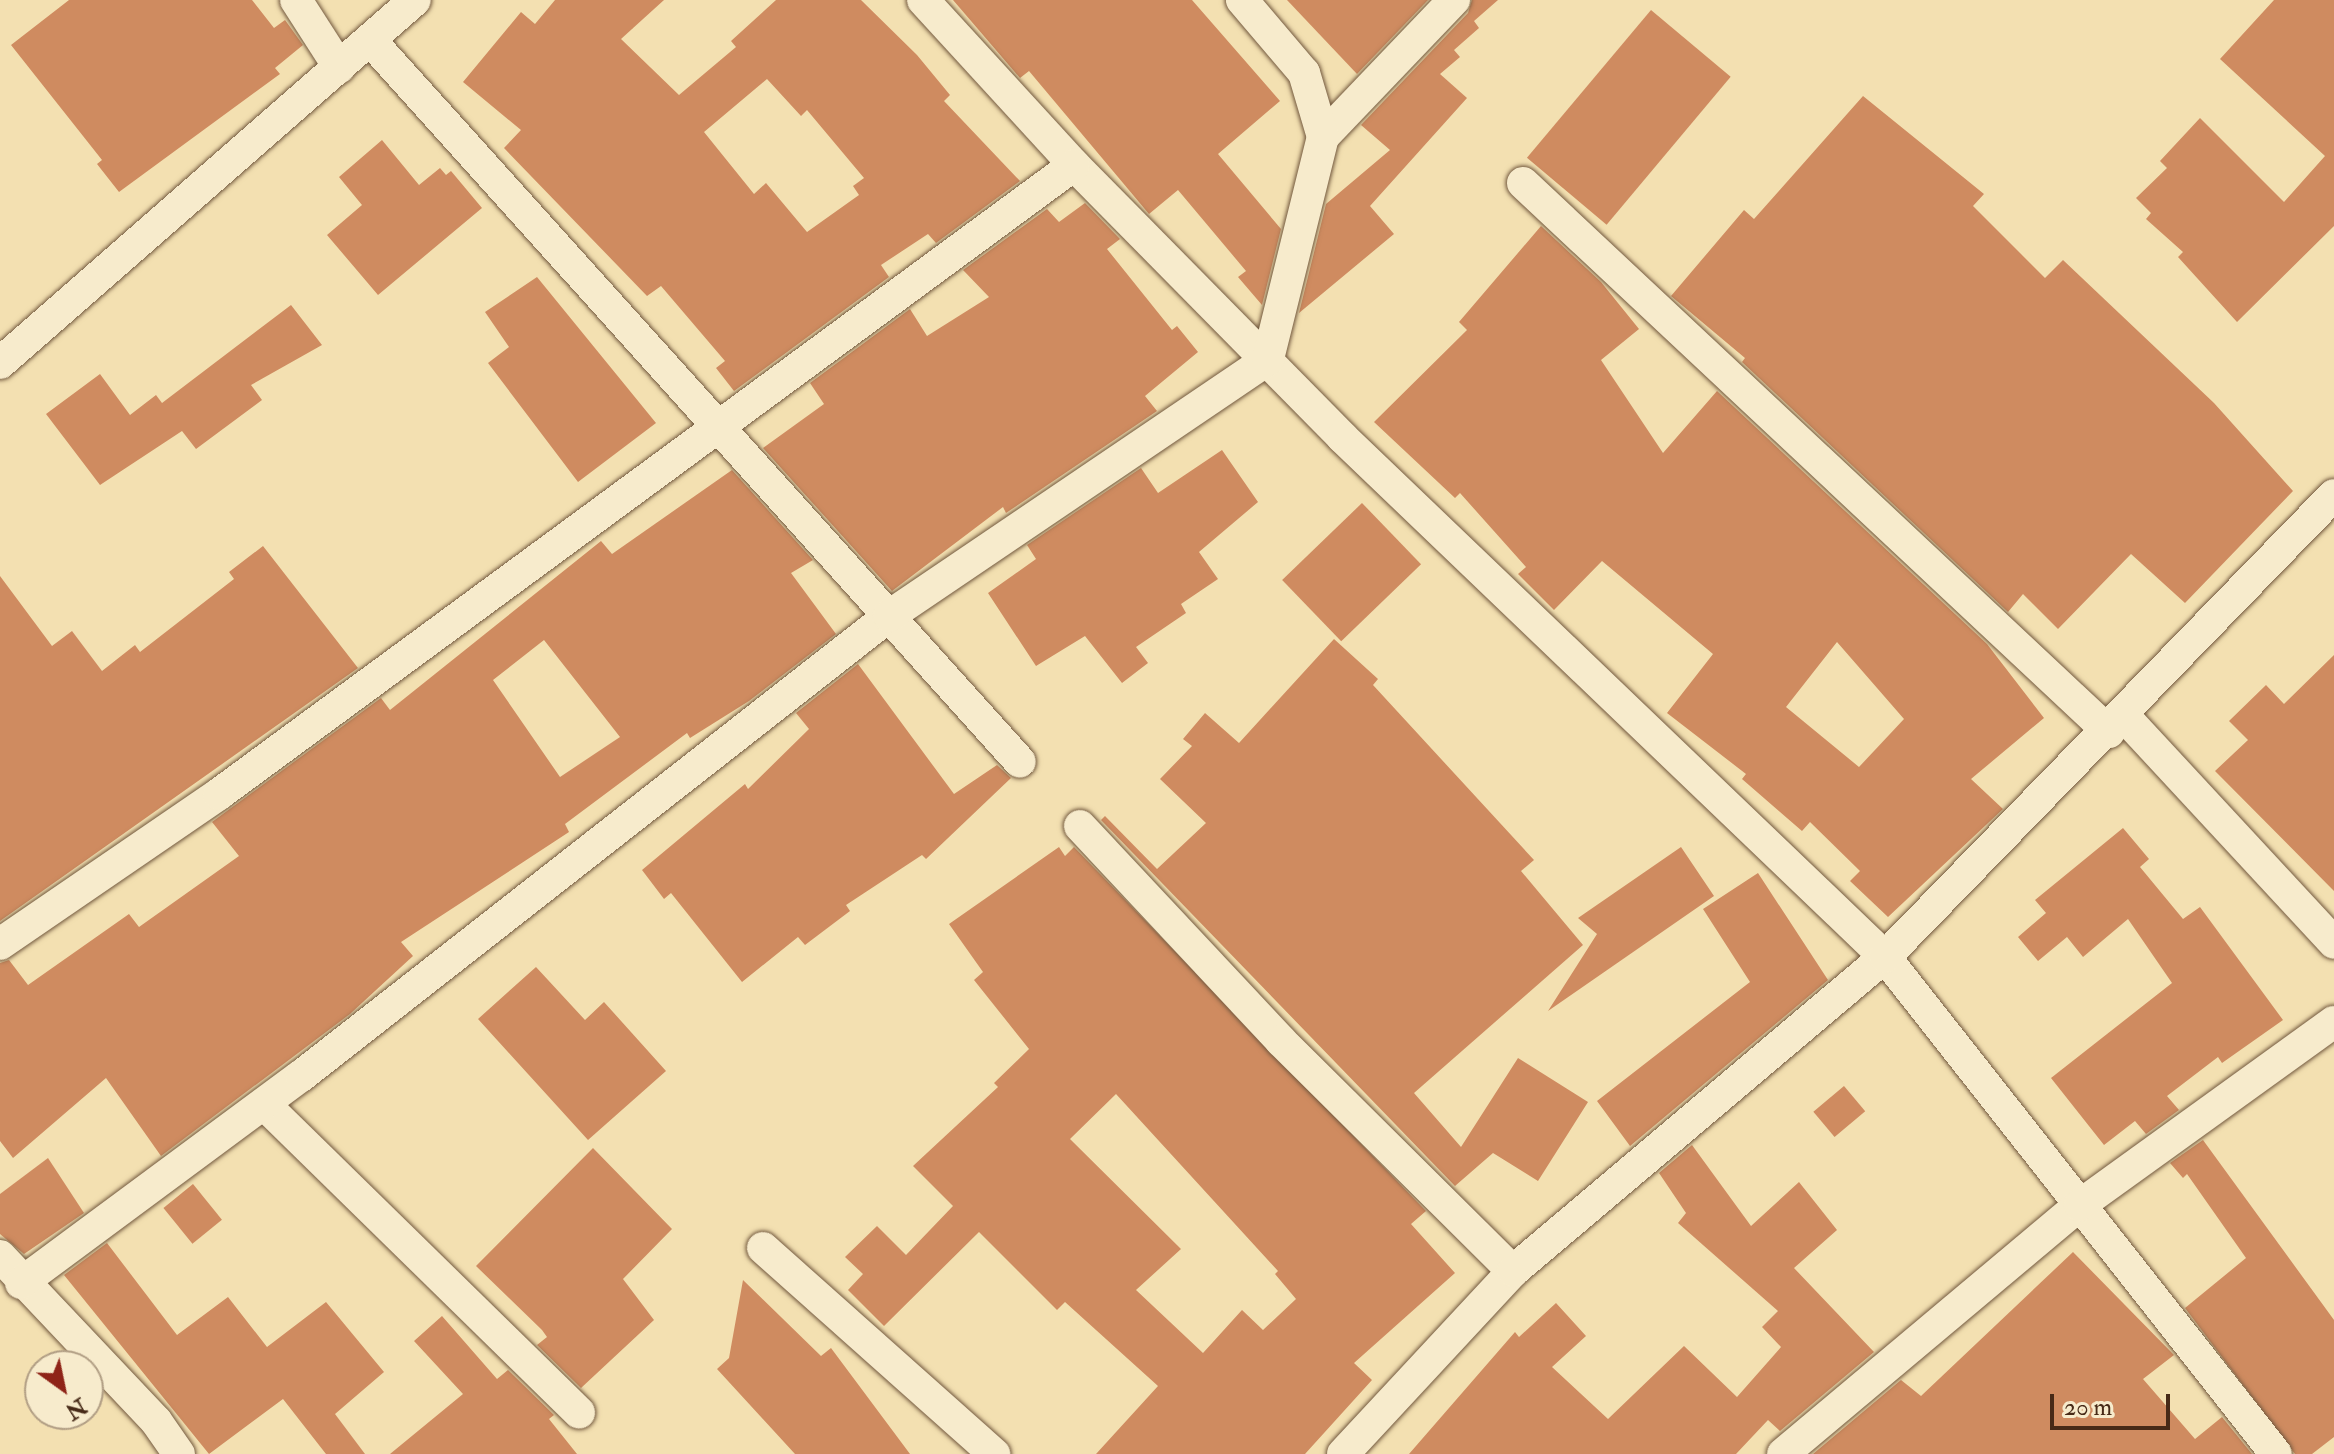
<!DOCTYPE html>
<html>
<head>
<meta charset="utf-8">
<style>
	body { margin:0 }
	#map { position:relative; width:2334px; height:1454px; overflow:hidden; background:#f3e0b1; font-family:"IM FELL Double Pica",serif }
	div>[style] { position:absolute }
	.building>* { inset:0; background:#cf8b60; transform-origin:0 0 }
	.roads { filter:drop-shadow(0 0 2px #72583e) drop-shadow(0 0 2px #72583e) }
	.street>* { height:32px; margin:-16px; padding:0 16px; transform-origin:16px; border-radius:16px; background:#f7ebcc }
	span { translate:-50% -50%; white-space:nowrap; text-align:center; line-height:1.15; -webkit-text-stroke:7px #f7ebcc; paint-order:stroke }
	.north { position:absolute; left:24px; top:1350px; width:80px; height:80px; box-sizing:border-box; background:#f7ebcc; border:2px solid #b19e84; border-radius:50%; rotate:147deg; font-size:22px; font-weight:700; line-height:32px; text-align:center; color:#472a17 }
	.north::after { content:''; display:block; margin:auto; width:28px; height:36px; background:#8f2418; clip-path:polygon(50% 0,100% 100%,50% 72%,0 100%) }
	.scale { position:absolute; left:2050px; top:1394px; width:120px; height:36px; box-sizing:border-box; border:4px solid #472a17; border-top:0; padding-left:10px; font-size:24px; line-height:28px; white-space:nowrap; color:#472a17; -webkit-text-stroke:6px #f7ebcc; paint-order:stroke }
</style>
</head>
<body>
<div id="map">
	<div class="building">
		<i style="clip-path:polygon(69px 0,252px 0,274px 28px,285px 20px,303px 45px,275px 68px,280px 74px,119px 192px,97px 164px,102px 160px,11px 45px)"></i>
		<i style="clip-path:polygon(evenodd,555px 0,664px 0,621px 39px,679px 95px,736px 47px,731px 41px,776px 0,861px 0,917px 55px,950px 95px,944px 101px,1020px 181px,936px 243px,928px 234px,881px 265px,889px 277px,734px 391px,716px 368px,725px 361px,661px 286px,647px 296px,504px 148px,521px 130px,463px 82px,521px 12px,535px 24px,555px 0,767px 79px,801px 116px,807px 110px,864px 178px,853px 186px,859px 195px,807px 232px,766px 183px,754px 194px,704px 132px,767px 79px)"></i>
		<i style="clip-path:polygon(953px 0,1192px 0,1280px 101px,1218px 154px,1281px 229px,1262px 305px,1238px 277px,1246px 271px,1178px 190px,1149px 214px,1029px 71px,1020px 78px)"></i>
		<i style="clip-path:polygon(1287px 0,1428px 0,1357px 74px)"></i>
		<i style="clip-path:polygon(1472px 0,1498px 0,1474px 21px,1479px 28px,1454px 50px,1460px 57px,1440px 74px,1467px 98px,1370px 206px,1394px 234px,1299px 313px,1326px 204px,1390px 150px,1361px 125px,1468px 13px)"></i>
		<i style="clip-path:polygon(2274px 0,2334px 0,2334px 226px,2237px 322px,2178px 257px,2183px 252px,2146px 219px,2151px 213px,2136px 198px,2167px 168px,2160px 161px,2200px 118px,2284px 202px,2325px 156px,2220px 59px)"></i>
		<i style="left:1651px;top:10px;width:104px;height:193px;rotate:40deg"></i>
		<i style="clip-path:polygon(1863px 96px,1984px 194px,1973px 206px,2045px 278px,2063px 260px,2214px 403px,2293px 491px,2185px 603px,2131px 554px,2058px 629px,2023px 594px,2008px 612px,1742px 362px,1745px 358px,1671px 296px,1744px 210px,1754px 219px)"></i>
		<i style="clip-path:polygon(382px 140px,419px 185px,440px 168px,446px 175px,451px 171px,482px 208px,378px 295px,327px 235px,362px 205px,339px 177px)"></i>
		<i style="clip-path:polygon(1085px 203px,1120px 239px,1107px 249px,1172px 330px,1177px 326px,1198px 352px,1145px 396px,1157px 411px,1006px 513px,1003px 507px,892px 591px,763px 448px,824px 404px,810px 383px,910px 309px,927px 336px,989px 297px,963px 270px,1047px 209px,1059px 222px)"></i>
		<i style="clip-path:polygon(evenodd,1541px 226px,1601px 282px,1639px 329px,1601px 360px,1663px 453px,1717px 391px,1987px 644px,2044px 718px,1971px 779px,2003px 809px,1888px 917px,1850px 881px,1860px 871px,1810px 822px,1802px 831px,1742px 779px,1746px 774px,1667px 713px,1713px 654px,1602px 561px,1554px 610px,1518px 574px,1526px 567px,1460px 493px,1455px 498px,1374px 422px,1467px 330px,1459px 322px,1541px 226px,1837px 642px,1904px 719px,1859px 767px,1786px 707px,1837px 642px)"></i>
		<i style="clip-path:polygon(537px 277px,656px 423px,578px 482px,488px 363px,509px 347px,485px 312px)"></i>
		<i style="clip-path:polygon(291px 305px,322px 345px,251px 385px,262px 400px,196px 449px,182px 431px,100px 485px,46px 414px,100px 374px,130px 415px,156px 395px,162px 403px)"></i>
		<i style="clip-path:polygon(1222px 450px,1258px 502px,1199px 552px,1218px 579px,1181px 604px,1186px 613px,1136px 647px,1148px 663px,1122px 683px,1085px 636px,1036px 666px,988px 593px,1036px 559px,1027px 545px,1141px 468px,1158px 493px)"></i>
		<i style="clip-path:polygon(evenodd,732px 470px,813px 560px,791px 573px,836px 634px,749px 701px,690px 738px,687px 733px,565px 824px,569px 832px,401px 942px,413px 956px,350px 1014px,161px 1156px,106px 1078px,13px 1158px,0 1141px,0 963px,9px 960px,28px 985px,129px 914px,139px 927px,239px 856px,212px 822px,381px 698px,390px 710px,601px 541px,612px 554px,732px 470px,544px 640px,620px 737px,560px 777px,493px 680px,544px 640px)"></i>
		<i style="left:1362px;top:503px;width:85px;height:111px;rotate:46deg"></i>
		<i style="clip-path:polygon(263px 546px,358px 668px,0 921px,0 576px,52px 646px,72px 631px,102px 671px,135px 645px,140px 652px,234px 579px,229px 572px)"></i>
		<i style="clip-path:polygon(1334px 639px,1378px 679px,1373px 685px,1534px 860px,1521px 871px,1583px 945px,1414px 1093px,1461px 1147px,1518px 1058px,1588px 1102px,1538px 1181px,1493px 1153px,1455px 1186px,1101px 820px,1105px 816px,1157px 869px,1206px 823px,1160px 779px,1192px 746px,1183px 739px,1205px 713px,1239px 743px)"></i>
		<i style="clip-path:polygon(2334px 655px,2334px 891px,2215px 771px,2248px 740px,2229px 721px,2266px 685px,2284px 704px)"></i>
		<i style="clip-path:polygon(858px 664px,954px 794px,997px 765px,1011px 778px,926px 859px,922px 855px,846px 905px,850px 911px,805px 945px,798px 937px,742px 982px,671px 893px,664px 899px,642px 870px,745px 784px,748px 789px,809px 729px,796px 713px)"></i>
		<i style="clip-path:polygon(2123px 828px,2149px 859px,2140px 867px,2183px 919px,2200px 907px,2283px 1020px,2222px 1063px,2218px 1057px,2167px 1096px,2179px 1110px,2146px 1134px,2135px 1121px,2104px 1145px,2051px 1078px,2172px 983px,2128px 919px,2083px 957px,2067px 937px,2038px 961px,2018px 937px,2046px 913px,2035px 900px)"></i>
		<i style="clip-path:polygon(evenodd,1059px 847px,1065px 856px,1074px 847px,1426px 1211px,1411px 1224px,1455px 1273px,1354px 1363px,1372px 1380px,1305px 1454px,1096px 1454px,1158px 1386px,1065px 1302px,1057px 1310px,979px 1232px,884px 1326px,848px 1290px,863px 1274px,845px 1257px,877px 1226px,906px 1255px,953px 1206px,913px 1166px,998px 1087px,994px 1083px,1029px 1049px,974px 980px,983px 972px,949px 924px,1059px 847px,1116px 1094px,1278px 1271px,1275px 1274px,1296px 1299px,1263px 1330px,1242px 1310px,1203px 1353px,1136px 1290px,1181px 1249px,1070px 1139px,1116px 1094px)"></i>
		<i style="clip-path:polygon(1681px 847px,1714px 896px,1548px 1011px,1597px 934px,1578px 918px)"></i>
		<i style="clip-path:polygon(1758px 873px,1828px 980px,1630px 1146px,1597px 1101px,1750px 982px,1703px 909px)"></i>
		<i style="clip-path:polygon(536px 967px,585px 1020px,604px 1002px,666px 1071px,588px 1140px,478px 1019px)"></i>
		<i style="left:1844px;top:1086px;width:33px;height:40px;rotate:50deg"></i>
		<i style="clip-path:polygon(2203px 1140px,2334px 1320px,2334px 1437px,2312px 1454px,2295px 1454px,2185px 1308px,2246px 1258px,2187px 1174px,2183px 1178px,2170px 1163px)"></i>
		<i style="clip-path:polygon(1692px 1145px,1751px 1226px,1799px 1182px,1837px 1230px,1794px 1268px,1874px 1352px,1780px 1431px,1768px 1420px,1736px 1454px,1409px 1454px,1515px 1332px,1519px 1337px,1556px 1303px,1586px 1336px,1552px 1367px,1608px 1419px,1684px 1346px,1737px 1397px,1781px 1347px,1762px 1327px,1778px 1311px,1678px 1223px,1686px 1213px,1659px 1173px)"></i>
		<i style="clip-path:polygon(593px 1148px,672px 1229px,623px 1279px,654px 1320px,581px 1388px,537px 1345px,547px 1337px,542px 1330px,476px 1266px)"></i>
		<i style="clip-path:polygon(48px 1158px,84px 1213px,24px 1254px,0 1234px,0 1194px)"></i>
		<i style="left:193px;top:1184px;width:46px;height:38px;rotate:51deg"></i>
		<i style="clip-path:polygon(107px 1243px,177px 1335px,228px 1297px,267px 1347px,326px 1302px,384px 1372px,335px 1414px,365px 1454px,326px 1454px,283px 1399px,209px 1454px,64px 1275px)"></i>
		<i style="clip-path:polygon(2073px 1252px,2174px 1355px,2143px 1379px,2195px 1439px,2222px 1417px,2252px 1454px,1813px 1454px,1901px 1380px,1921px 1396px)"></i>
		<i style="clip-path:polygon(743px 1280px,821px 1356px,831px 1348px,910px 1454px,795px 1454px,717px 1369px,729px 1358px)"></i>
		<i style="clip-path:polygon(442px 1316px,497px 1379px,508px 1370px,554px 1415px,549px 1419px,577px 1454px,390px 1454px,463px 1394px,414px 1341px)"></i>
	</div>
	<div class="roads">
		<div class="street">
			<i style="left:296px;top:0;width:80px;rotate:57.3deg"></i>
			<i style="left:923px;top:0;width:224px;rotate:47.5deg"></i>
			<i style="left:1074px;top:165px;width:382px;rotate:45.4deg"></i>
			<i style="left:1342px;top:437px;width:752px;rotate:43.76deg"></i>
			<i style="left:1885px;top:957px;width:632px;rotate:51.81deg"></i>
			<i style="left:370px;top:40px;width:971px;rotate:48deg"></i>
			<i style="left:1323px;top:137px;width:190px;rotate:-46.3deg"></i>
			<i style="left:1523px;top:183px;width:803px;rotate:43.13deg"></i>
			<i style="left:0;top:363px;width:551px;rotate:-41.18deg"></i>
			<i style="left:2124px;top:716px;width:309px;rotate:47.2deg"></i>
			<i style="left:1080px;top:826px;width:294px;rotate:46.9deg"></i>
			<i style="left:1281px;top:1041px;width:327px;rotate:44.8deg"></i>
			<i style="left:0;top:944px;width:265px;rotate:-34.4deg"></i>
			<i style="left:219px;top:794px;width:1061px;rotate:-36.34deg"></i>
			<i style="left:264px;top:1104px;width:441px;rotate:44.4deg"></i>
			<i style="left:763px;top:1248px;width:310px;rotate:41.7deg"></i>
			<i style="left:0;top:1256px;width:227px;rotate:46.6deg"></i>
			<i style="left:156px;top:1421px;width:40px;rotate:55.1deg"></i>
			<i style="left:21px;top:1283px;width:348px;rotate:-36.5deg"></i>
			<i style="left:301px;top:1076px;width:747px;rotate:-38.04deg"></i>
			<i style="left:889px;top:616px;width:458px;rotate:-34.1deg"></i>
			<i style="left:1268px;top:359px;width:229px;rotate:-76.1deg"></i>
			<i style="left:1323px;top:137px;width:67px;rotate:-106.5deg"></i>
			<i style="left:1304px;top:73px;width:96px;rotate:-130.3deg"></i>
			<i style="left:1343px;top:1454px;width:250px;rotate:-47.1deg"></i>
			<i style="left:1513px;top:1271px;width:487px;rotate:-40.2deg"></i>
			<i style="left:1885px;top:957px;width:644px;rotate:-45.82deg"></i>
			<i style="left:1783px;top:1454px;width:388px;rotate:-40deg"></i>
			<i style="left:2080px;top:1205px;width:313px;rotate:-35.8deg"></i>
		</div>
	</div>
	<div class="north">N</div>
	<div class="scale">20 m</div>
</div>
</body>
</html>
